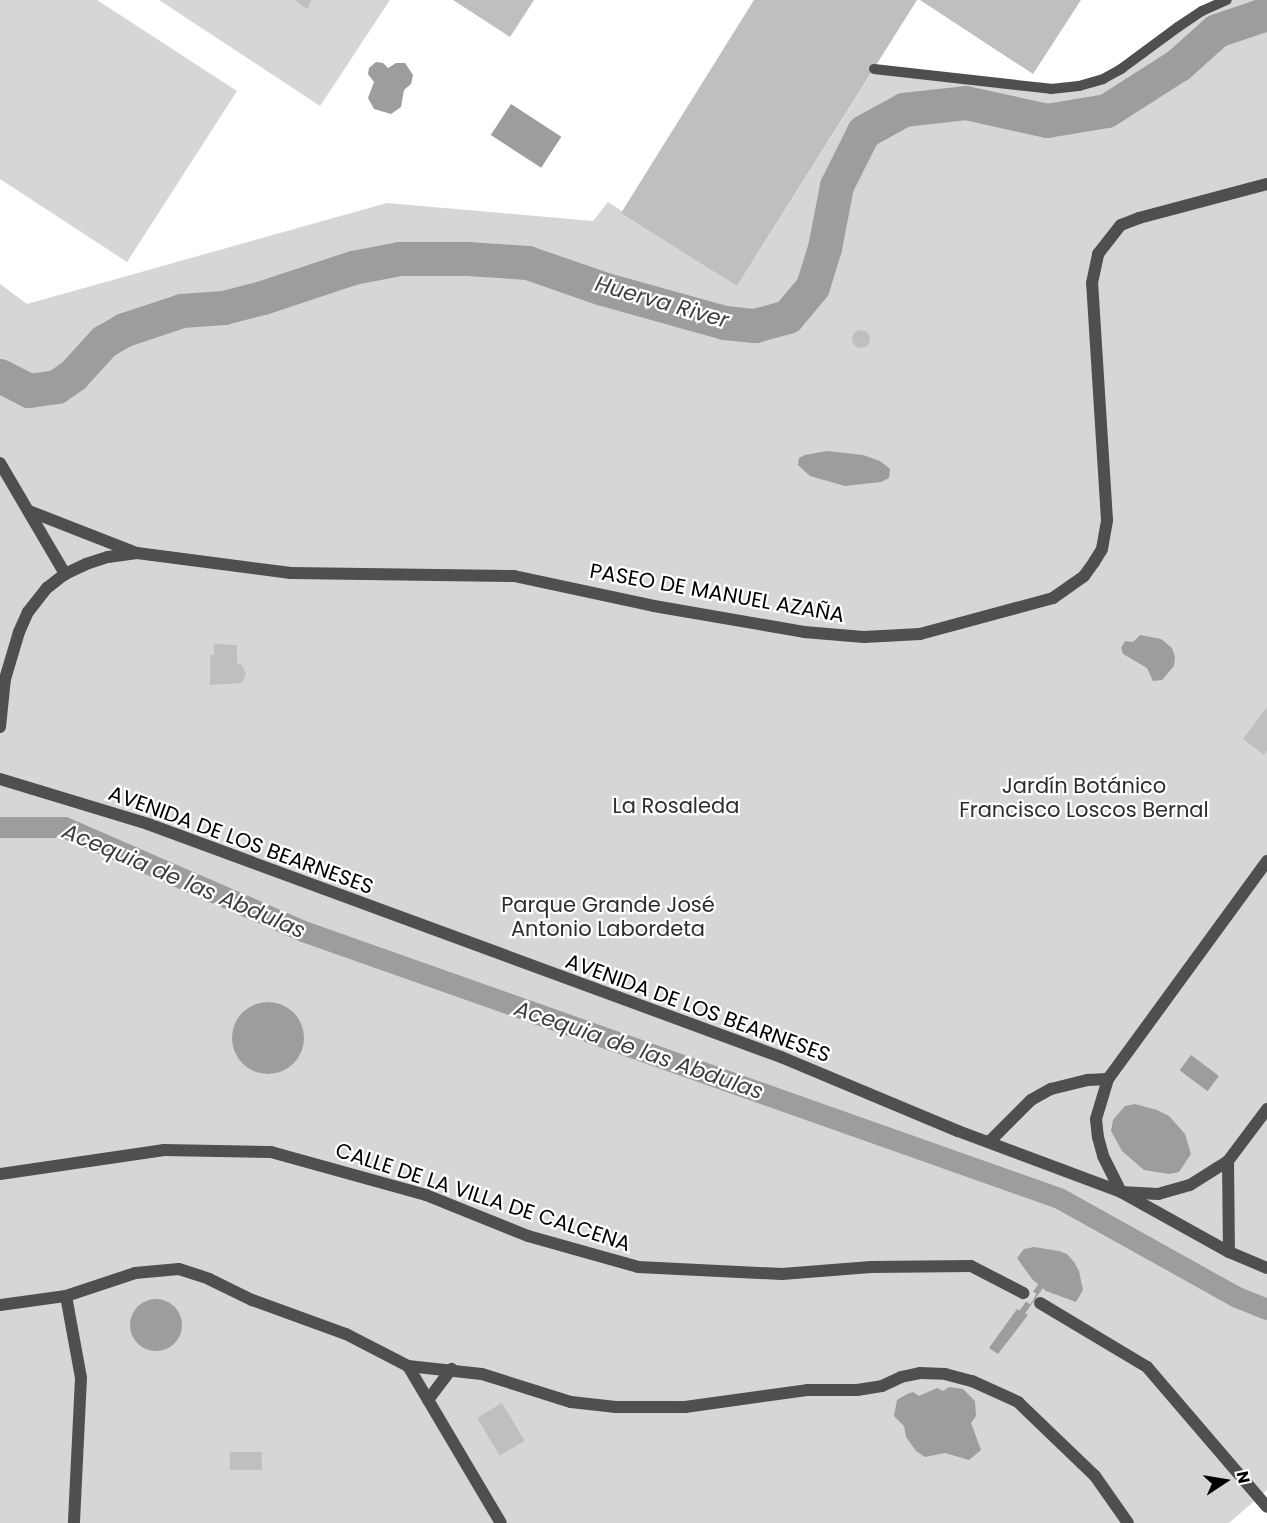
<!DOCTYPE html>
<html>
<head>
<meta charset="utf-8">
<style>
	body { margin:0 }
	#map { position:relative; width:1267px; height:1523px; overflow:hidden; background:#fff; font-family:Poppins,sans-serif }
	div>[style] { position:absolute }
	.green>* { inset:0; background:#d6d6d6 }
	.water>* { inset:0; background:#9d9d9d; transform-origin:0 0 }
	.round { border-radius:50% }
	.stream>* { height:6px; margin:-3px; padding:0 3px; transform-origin:3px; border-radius:3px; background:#9d9d9d }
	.canal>* { height:21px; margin:-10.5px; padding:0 10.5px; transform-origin:10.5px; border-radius:10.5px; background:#9d9d9d }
	.river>* { height:34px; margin:-17px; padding:0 17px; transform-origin:17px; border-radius:17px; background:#9d9d9d }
	.building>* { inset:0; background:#bfbfbf; transform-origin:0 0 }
	.street-tunnel>* { height:12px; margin-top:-6px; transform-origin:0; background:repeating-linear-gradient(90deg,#d9d9d9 0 12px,transparent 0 18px) }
	.lane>* { height:10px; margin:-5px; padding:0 5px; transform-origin:5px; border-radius:5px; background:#4f4f4f }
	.street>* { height:12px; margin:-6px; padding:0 6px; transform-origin:6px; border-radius:6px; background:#4f4f4f }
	span { translate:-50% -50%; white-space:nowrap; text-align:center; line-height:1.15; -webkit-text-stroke:4.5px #fff; paint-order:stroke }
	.street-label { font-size:21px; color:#000 }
	.park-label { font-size:21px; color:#2d2d2d }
	.water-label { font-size:22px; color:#3e3e3e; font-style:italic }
	.north { position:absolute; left:1195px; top:1451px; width:60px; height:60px; -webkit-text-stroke:4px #fff; paint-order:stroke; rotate:78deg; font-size:16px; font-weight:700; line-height:24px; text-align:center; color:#000 }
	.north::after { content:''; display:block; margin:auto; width:21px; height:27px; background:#000; clip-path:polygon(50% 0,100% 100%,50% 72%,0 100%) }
</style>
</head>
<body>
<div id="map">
	<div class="green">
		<i style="clip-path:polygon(0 0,97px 0,237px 91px,127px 262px,0 179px)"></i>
		<i style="clip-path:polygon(159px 0,294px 0,307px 8px,312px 0,390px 0,320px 106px)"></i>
		<i style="clip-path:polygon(1227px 0,1267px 0,1267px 1490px,1229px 1523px,0 1523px,0 284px,27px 304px,387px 203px,593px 221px,608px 202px,737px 286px,874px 69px,1051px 89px,1103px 79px)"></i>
	</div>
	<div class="water">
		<i style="clip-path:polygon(376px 62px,383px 63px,388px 68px,396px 63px,405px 63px,413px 75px,411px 84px,404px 90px,401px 107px,391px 114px,374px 109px,368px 98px,374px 82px,368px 74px,369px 68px)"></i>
		<i style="left:511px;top:104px;width:60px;height:37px;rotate:33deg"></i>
		<i style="clip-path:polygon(827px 451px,863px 455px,880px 461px,890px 469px,889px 478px,881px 482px,845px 486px,810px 476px,798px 465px,799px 458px,805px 455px)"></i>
		<i style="clip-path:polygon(1140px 635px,1161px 639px,1172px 648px,1175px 657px,1174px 666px,1162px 680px,1153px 681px,1147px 668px,1123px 654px,1121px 648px,1125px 641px,1133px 642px)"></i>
		<i class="round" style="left:232px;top:1002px;width:72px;height:72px"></i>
		<i style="left:1191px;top:1055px;width:35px;height:19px;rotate:37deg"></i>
		<i style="clip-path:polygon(1135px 1104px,1157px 1110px,1169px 1116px,1185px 1134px,1191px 1154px,1179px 1172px,1169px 1174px,1144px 1170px,1122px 1151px,1111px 1131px,1113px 1120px,1125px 1106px)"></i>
		<i style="clip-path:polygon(1034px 1247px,1059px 1251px,1067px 1254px,1074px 1262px,1079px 1271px,1083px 1290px,1076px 1302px,1046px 1291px,1032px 1279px,1017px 1258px,1024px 1249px)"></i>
		<i class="round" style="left:130px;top:1299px;width:52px;height:52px"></i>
		<i style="clip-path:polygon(1017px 1309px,1028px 1315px,998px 1354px,989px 1348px)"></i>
		<i style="clip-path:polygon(949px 1387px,963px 1389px,975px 1401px,976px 1416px,971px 1423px,981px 1450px,969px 1460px,945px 1453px,925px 1457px,916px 1451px,906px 1437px,904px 1426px,894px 1416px,897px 1400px,907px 1394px,913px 1392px,919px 1396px,937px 1388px,943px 1391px)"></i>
	</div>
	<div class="stream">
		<i style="left:1018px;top:1318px;width:47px;rotate:-54.6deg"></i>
	</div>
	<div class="canal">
		<i style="left:0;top:827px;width:64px"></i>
		<i style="left:64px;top:827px;width:261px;rotate:23.5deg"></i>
		<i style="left:303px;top:931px;width:802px;rotate:19.45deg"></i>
		<i style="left:1059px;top:1198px;width:204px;rotate:29.1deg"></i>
		<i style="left:1237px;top:1297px;width:32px;rotate:22deg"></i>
	</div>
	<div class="river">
		<i style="left:0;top:376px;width:33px;rotate:27deg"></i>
		<i style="left:29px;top:391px;width:28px;rotate:-8deg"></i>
		<i style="left:57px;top:387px;width:21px;rotate:-35deg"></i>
		<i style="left:74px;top:375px;width:45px;rotate:-47.7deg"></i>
		<i style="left:104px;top:342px;width:24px;rotate:-30deg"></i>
		<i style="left:125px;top:330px;width:60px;rotate:-18.4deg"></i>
		<i style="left:182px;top:311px;width:42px;rotate:-4.1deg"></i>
		<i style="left:224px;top:308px;width:40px;rotate:-14.4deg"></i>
		<i style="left:263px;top:298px;width:95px;rotate:-18.4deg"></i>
		<i style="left:353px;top:268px;width:48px;rotate:-10.8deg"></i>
		<i style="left:400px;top:259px;width:68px"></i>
		<i style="left:468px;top:259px;width:60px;rotate:3.8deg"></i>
		<i style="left:528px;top:263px;width:79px;rotate:19.1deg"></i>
		<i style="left:603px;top:289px;width:127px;rotate:15.6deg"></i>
		<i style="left:725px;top:323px;width:30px;rotate:6deg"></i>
		<i style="left:755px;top:326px;width:34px;rotate:-15deg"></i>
		<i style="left:788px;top:317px;width:39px;rotate:-50deg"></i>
		<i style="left:813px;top:287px;width:41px;rotate:-72.9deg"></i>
		<i style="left:825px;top:248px;width:63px;rotate:-79deg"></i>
		<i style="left:837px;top:186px;width:60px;rotate:-63.4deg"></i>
		<i style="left:864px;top:132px;width:46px;rotate:-28.8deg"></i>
		<i style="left:904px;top:110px;width:62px;rotate:-6.4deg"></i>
		<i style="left:966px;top:103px;width:83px;rotate:12.5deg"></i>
		<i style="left:1047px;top:121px;width:61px;rotate:-9.5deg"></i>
		<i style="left:1107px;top:111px;width:85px;rotate:-32.6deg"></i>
		<i style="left:1179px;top:65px;width:51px;rotate:-41.8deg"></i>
		<i style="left:1217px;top:31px;width:53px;rotate:-18.8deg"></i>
	</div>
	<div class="building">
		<i style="clip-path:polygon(294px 0,312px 0,307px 9px)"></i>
		<i style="clip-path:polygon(453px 0,534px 0,510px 37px)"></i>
		<i style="clip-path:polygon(754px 0,917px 0,737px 286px,621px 213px)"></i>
		<i style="clip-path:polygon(920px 0,1081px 0,1033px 74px)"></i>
		<i class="round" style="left:852px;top:330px;width:18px;height:18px"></i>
		<i style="clip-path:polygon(214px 644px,237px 645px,237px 663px,242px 665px,246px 674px,242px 683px,210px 685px,210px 655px,214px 655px)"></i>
		<i style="clip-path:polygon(1267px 707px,1267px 750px,1264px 755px,1243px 739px)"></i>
		<i style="left:502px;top:1403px;width:44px;height:29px;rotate:59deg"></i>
		<i style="left:230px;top:1452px;width:32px;height:18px"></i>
	</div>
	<div class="street-tunnel">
		<i style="left:1023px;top:1293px;width:20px;rotate:30deg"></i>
	</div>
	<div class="lane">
		<i style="left:874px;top:69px;width:178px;rotate:6.4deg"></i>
		<i style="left:1051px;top:89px;width:28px;rotate:-6deg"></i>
		<i style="left:1079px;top:86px;width:25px;rotate:-16deg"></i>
		<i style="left:1103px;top:79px;width:21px;rotate:-29deg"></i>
		<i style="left:1121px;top:69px;width:71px;rotate:-36.4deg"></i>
		<i style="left:1178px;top:27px;width:29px;rotate:-34deg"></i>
		<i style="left:1202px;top:11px;width:27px;rotate:-24deg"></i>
	</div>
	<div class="street">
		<i style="left:0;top:463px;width:129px;rotate:59.6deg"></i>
		<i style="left:29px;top:511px;width:115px;rotate:21.4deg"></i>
		<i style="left:0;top:727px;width:48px;rotate:-84.1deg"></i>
		<i style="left:5px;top:679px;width:49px;rotate:-73.4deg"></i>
		<i style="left:19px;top:632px;width:22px;rotate:-66deg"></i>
		<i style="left:28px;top:612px;width:31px;rotate:-52deg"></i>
		<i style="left:47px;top:588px;width:23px;rotate:-38deg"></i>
		<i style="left:65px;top:574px;width:23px;rotate:-25deg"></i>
		<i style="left:86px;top:564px;width:23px;rotate:-18deg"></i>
		<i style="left:108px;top:557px;width:29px;rotate:-8deg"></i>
		<i style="left:137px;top:553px;width:155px;rotate:7.4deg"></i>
		<i style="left:291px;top:573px;width:223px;rotate:0.8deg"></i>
		<i style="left:514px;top:576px;width:143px;rotate:12.1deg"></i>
		<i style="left:654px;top:606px;width:152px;rotate:9.8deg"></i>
		<i style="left:804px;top:632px;width:60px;rotate:4.8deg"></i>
		<i style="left:864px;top:637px;width:56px;rotate:-3.1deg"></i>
		<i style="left:920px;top:634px;width:138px;rotate:-15.1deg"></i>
		<i style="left:1053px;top:598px;width:38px;rotate:-35deg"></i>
		<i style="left:1084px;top:576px;width:17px;rotate:-54deg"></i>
		<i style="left:1094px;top:562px;width:15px;rotate:-58deg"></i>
		<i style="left:1102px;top:549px;width:29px;rotate:-80deg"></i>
		<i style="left:1107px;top:520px;width:237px;rotate:-93.6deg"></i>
		<i style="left:1092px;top:283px;width:30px;rotate:-78deg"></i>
		<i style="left:1098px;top:254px;width:37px;rotate:-52deg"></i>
		<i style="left:1121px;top:225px;width:19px;rotate:-21deg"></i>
		<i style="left:1139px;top:218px;width:132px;rotate:-14.9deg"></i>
		<i style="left:0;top:779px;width:155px;rotate:16.9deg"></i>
		<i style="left:148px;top:824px;width:675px;rotate:20.21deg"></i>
		<i style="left:781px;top:1057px;width:192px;rotate:22.7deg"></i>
		<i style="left:958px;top:1131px;width:174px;rotate:20.5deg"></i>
		<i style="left:1121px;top:1192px;width:124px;rotate:29.1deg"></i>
		<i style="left:1229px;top:1252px;width:41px;rotate:22.8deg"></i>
		<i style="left:1267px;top:861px;width:270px;rotate:126.1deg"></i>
		<i style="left:1108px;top:1079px;width:42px;rotate:106.7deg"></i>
		<i style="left:1096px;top:1119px;width:18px;rotate:84deg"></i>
		<i style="left:1098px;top:1137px;width:20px;rotate:75deg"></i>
		<i style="left:1103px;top:1156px;width:40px;rotate:63.4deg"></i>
		<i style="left:1121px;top:1192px;width:37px;rotate:3deg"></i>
		<i style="left:1158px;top:1194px;width:33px;rotate:-16deg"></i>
		<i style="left:1190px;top:1185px;width:45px;rotate:-32.3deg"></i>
		<i style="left:1228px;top:1161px;width:65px;rotate:-53.1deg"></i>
		<i style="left:990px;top:1141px;width:58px;rotate:-45deg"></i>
		<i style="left:1031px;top:1100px;width:23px;rotate:-29deg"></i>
		<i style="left:1051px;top:1089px;width:38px;rotate:-14deg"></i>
		<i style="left:1088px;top:1080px;width:20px;rotate:-3deg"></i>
		<i style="left:1228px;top:1161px;width:91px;rotate:89.4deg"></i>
		<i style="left:0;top:1174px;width:166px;rotate:-8.3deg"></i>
		<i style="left:164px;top:1150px;width:107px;rotate:1.1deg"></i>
		<i style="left:271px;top:1152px;width:161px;rotate:15.5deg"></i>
		<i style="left:426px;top:1195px;width:110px;rotate:21.9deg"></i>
		<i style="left:528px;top:1236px;width:114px;rotate:15.7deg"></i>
		<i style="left:638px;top:1267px;width:144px;rotate:2.8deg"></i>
		<i style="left:782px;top:1274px;width:89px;rotate:-4.5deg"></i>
		<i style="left:871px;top:1267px;width:100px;rotate:-0.6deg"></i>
		<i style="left:971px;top:1266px;width:59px;rotate:27.4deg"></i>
		<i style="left:66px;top:1296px;width:83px;rotate:79.6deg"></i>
		<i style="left:81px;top:1378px;width:145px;rotate:92.8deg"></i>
		<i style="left:1040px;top:1303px;width:125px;rotate:30.9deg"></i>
		<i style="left:1147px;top:1367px;width:184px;rotate:49.4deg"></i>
		<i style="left:0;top:1305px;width:67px;rotate:-7.8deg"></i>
		<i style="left:66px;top:1296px;width:73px;rotate:-18.4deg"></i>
		<i style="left:135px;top:1273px;width:44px;rotate:-5.2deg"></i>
		<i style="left:179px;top:1269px;width:32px;rotate:18deg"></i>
		<i style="left:209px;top:1279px;width:48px;rotate:26deg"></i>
		<i style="left:252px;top:1300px;width:100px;rotate:19.9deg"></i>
		<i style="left:346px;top:1334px;width:70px;rotate:27.3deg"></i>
		<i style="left:408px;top:1366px;width:74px;rotate:6.2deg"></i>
		<i style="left:482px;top:1374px;width:93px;rotate:17.5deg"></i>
		<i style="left:571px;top:1402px;width:45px;rotate:6.3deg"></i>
		<i style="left:616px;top:1407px;width:69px"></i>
		<i style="left:685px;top:1407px;width:123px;rotate:-7.9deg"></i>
		<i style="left:807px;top:1390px;width:50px"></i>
		<i style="left:857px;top:1390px;width:25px;rotate:-9deg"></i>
		<i style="left:882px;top:1386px;width:21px;rotate:-25deg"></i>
		<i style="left:901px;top:1377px;width:19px;rotate:-12deg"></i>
		<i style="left:920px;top:1373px;width:25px;rotate:2deg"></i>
		<i style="left:945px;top:1374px;width:28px;rotate:15deg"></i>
		<i style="left:972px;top:1381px;width:51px;rotate:24.5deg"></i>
		<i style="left:1018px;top:1402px;width:107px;rotate:43.9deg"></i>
		<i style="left:1095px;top:1476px;width:57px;rotate:54.9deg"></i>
		<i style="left:408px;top:1366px;width:182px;rotate:59.4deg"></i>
		<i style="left:428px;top:1400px;width:39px;rotate:-53deg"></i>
	</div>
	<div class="street-label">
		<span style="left:717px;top:593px;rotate:10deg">PASEO DE MANUEL AZAÑA</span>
		<span style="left:241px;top:840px;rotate:20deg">AVENIDA DE LOS BEARNESES</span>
		<span style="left:698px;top:1008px;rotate:20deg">AVENIDA DE LOS BEARNESES</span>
		<span style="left:483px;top:1197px;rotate:18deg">CALLE DE LA VILLA DE CALCENA</span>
	</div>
	<div class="park-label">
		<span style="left:1084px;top:798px">Jardín Botánico<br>Francisco Loscos Bernal</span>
		<span style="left:676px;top:806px">La Rosaleda</span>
		<span style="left:608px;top:917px">Parque Grande José<br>Antonio Labordeta</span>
	</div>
	<div class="water-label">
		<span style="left:662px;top:302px;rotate:16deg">Huerva River</span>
		<span style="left:184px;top:881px;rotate:23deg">Acequia de las Abdulas</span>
		<span style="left:639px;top:1050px;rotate:19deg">Acequia de las Abdulas</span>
	</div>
	<div class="north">N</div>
</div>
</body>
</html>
